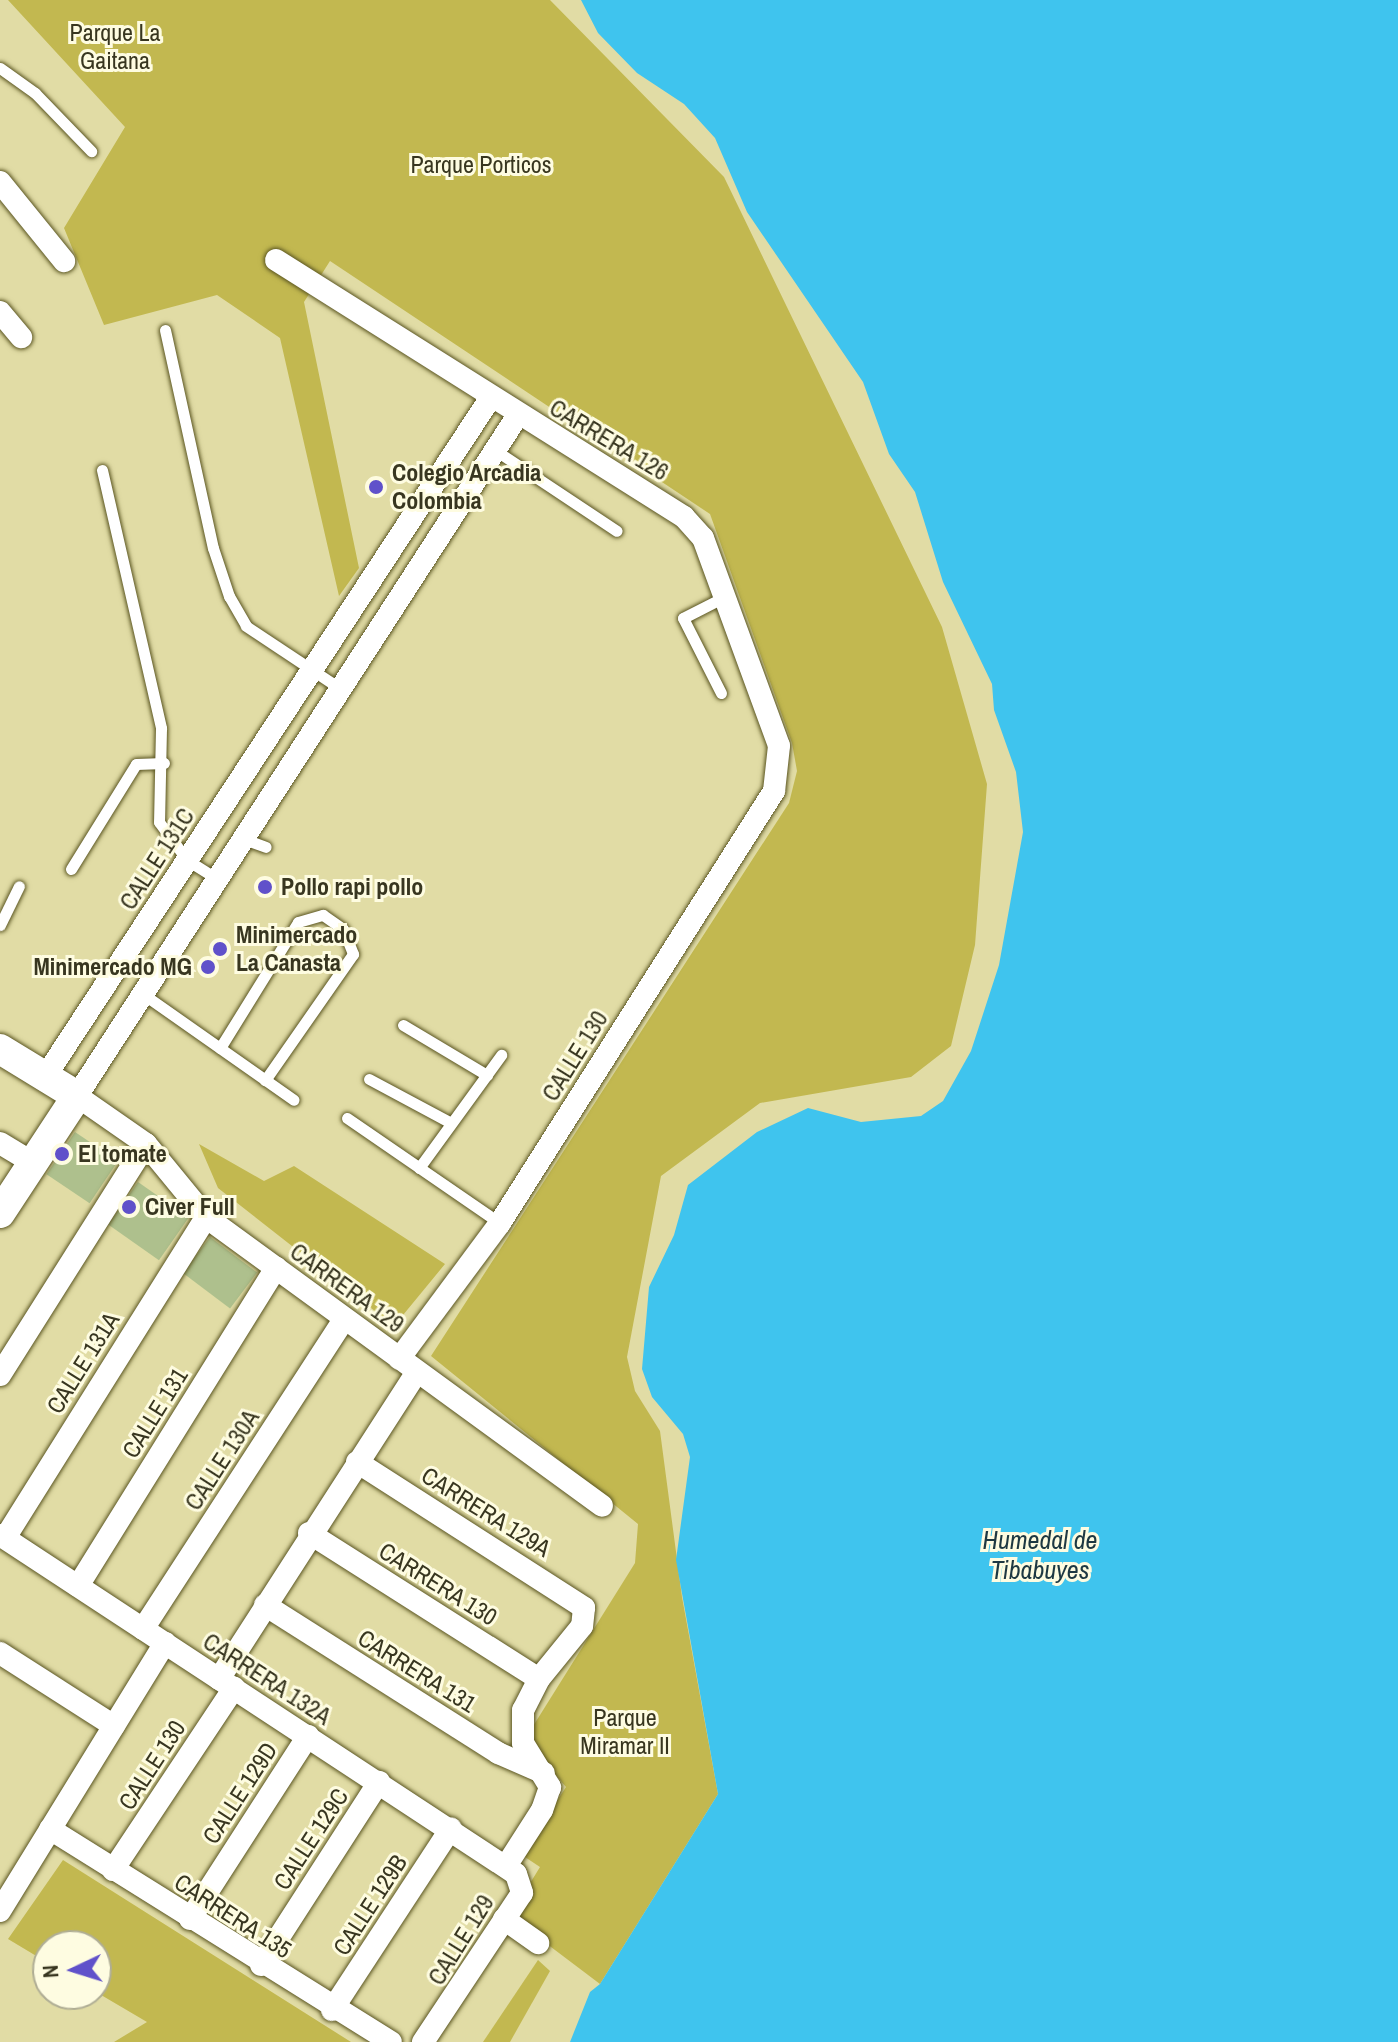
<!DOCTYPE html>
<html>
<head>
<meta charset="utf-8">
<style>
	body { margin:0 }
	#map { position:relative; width:1398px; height:2042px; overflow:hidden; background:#e1dca5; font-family:"Archivo Narrow",sans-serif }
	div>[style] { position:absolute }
	.green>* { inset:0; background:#c2b850 }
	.water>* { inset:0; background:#3fc4ee }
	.building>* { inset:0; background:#aec08d; transform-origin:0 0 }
	.roads { filter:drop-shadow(0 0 2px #5a5521) drop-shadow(0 0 2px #5a5521) }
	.lane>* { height:11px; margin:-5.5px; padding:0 5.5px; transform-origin:5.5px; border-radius:5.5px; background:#fff }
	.street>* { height:22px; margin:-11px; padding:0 11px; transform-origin:11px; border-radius:11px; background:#fff }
	.secondary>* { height:30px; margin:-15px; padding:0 15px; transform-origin:15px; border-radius:15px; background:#fff }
	.dots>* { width:22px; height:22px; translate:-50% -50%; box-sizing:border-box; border:4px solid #fefce1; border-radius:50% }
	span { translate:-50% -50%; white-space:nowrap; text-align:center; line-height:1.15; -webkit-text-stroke:6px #fefce1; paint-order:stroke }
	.park-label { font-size:24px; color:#38361f }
	.street-label { font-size:24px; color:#383620 }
	.poi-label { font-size:24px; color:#383620; font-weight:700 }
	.left { translate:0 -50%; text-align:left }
	.right { translate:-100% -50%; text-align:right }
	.water-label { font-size:26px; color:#1d3842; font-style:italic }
	.north { position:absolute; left:32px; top:1930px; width:80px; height:80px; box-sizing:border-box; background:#fefce1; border:2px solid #afad94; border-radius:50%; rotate:266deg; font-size:22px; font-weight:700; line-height:32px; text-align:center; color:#383620 }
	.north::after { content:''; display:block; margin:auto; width:28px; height:36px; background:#6051ca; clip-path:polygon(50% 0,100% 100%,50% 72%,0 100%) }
</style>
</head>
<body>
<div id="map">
	<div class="green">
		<i style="clip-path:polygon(8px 0,550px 0,724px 177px,942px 627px,987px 784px,975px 945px,951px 1046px,911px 1077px,760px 1103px,661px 1176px,627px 1357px,635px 1391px,660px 1431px,682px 1597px,718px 1794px,600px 1984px,510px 1916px,540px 1867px,522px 1855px,566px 1787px,525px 1739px,635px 1563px,638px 1524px,431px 1356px,789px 803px,797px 771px,792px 743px,710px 514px,330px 261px,304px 302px,359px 568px,339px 596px,280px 338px,217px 295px,104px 325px,64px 228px,125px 127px)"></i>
		<i style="clip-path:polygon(199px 1144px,264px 1181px,294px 1166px,445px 1264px,394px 1326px,218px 1188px)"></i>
		<i style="clip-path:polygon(63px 1860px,351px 2042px,114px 2042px,147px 2022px,96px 1992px,96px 1946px,48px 1946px,48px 1963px,8px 1939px)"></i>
		<i style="clip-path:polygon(538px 1960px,550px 1971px,510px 2042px,483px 2042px)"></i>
	</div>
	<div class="water">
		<i style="clip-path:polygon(581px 0,1398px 0,1398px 2042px,570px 2042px,590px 1992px,600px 1984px,718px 1794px,676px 1560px,690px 1457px,683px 1434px,652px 1397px,642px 1369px,649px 1287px,674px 1235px,688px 1185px,757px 1132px,808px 1108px,861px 1122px,921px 1116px,943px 1101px,971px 1051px,999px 965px,1023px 832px,1016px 772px,994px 710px,992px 684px,943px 582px,915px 492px,889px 454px,863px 382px,747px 212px,715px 138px,684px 104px,637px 73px,598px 33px)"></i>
	</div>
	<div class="building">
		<i style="left:75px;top:1132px;width:52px;height:51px;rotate:34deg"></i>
		<i style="left:138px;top:1182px;width:62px;height:52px;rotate:35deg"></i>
		<i style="left:210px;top:1237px;width:59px;height:45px;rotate:37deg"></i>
	</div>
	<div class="roads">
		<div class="lane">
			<i style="left:0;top:68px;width:43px;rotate:35.5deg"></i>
			<i style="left:35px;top:93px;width:81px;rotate:46deg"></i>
			<i style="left:165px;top:330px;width:223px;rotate:77.6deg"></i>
			<i style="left:213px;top:548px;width:51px;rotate:71.6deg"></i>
			<i style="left:229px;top:596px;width:34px;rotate:60deg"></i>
			<i style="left:246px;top:626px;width:114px;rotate:33.6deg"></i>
			<i style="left:495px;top:450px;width:146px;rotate:33.6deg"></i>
			<i style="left:102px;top:470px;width:265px;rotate:77.1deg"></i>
			<i style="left:161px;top:728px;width:94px;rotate:91.2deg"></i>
			<i style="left:159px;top:822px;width:47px;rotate:53.6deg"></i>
			<i style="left:187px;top:860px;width:36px;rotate:32deg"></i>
			<i style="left:721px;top:693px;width:84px;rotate:-116.9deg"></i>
			<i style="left:683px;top:618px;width:46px;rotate:-27.1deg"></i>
			<i style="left:244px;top:839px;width:23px;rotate:20deg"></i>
			<i style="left:71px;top:869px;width:123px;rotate:-58.2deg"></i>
			<i style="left:136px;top:764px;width:28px;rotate:-2deg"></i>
			<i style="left:0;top:925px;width:43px;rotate:-64deg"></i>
			<i style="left:143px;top:994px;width:184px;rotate:35.1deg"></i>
			<i style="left:403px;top:1025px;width:98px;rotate:30.8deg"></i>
			<i style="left:220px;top:1048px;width:148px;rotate:-58.2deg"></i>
			<i style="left:298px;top:922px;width:26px;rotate:-16deg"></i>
			<i style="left:323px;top:915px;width:24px;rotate:35deg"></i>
			<i style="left:343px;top:929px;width:27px;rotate:68deg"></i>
			<i style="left:353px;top:954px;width:154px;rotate:124.9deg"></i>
			<i style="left:369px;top:1079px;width:93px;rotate:28.2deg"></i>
			<i style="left:347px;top:1118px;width:186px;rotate:34.5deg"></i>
			<i style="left:419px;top:1168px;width:140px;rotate:-54deg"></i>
		</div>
		<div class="street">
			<i style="left:0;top:182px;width:102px;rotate:51deg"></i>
			<i style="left:276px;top:260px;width:482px;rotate:32.2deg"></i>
			<i style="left:684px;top:517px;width:28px;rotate:48deg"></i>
			<i style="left:703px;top:538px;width:221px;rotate:69.9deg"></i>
			<i style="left:779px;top:746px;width:45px;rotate:96.3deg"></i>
			<i style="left:774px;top:791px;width:512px;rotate:122.39deg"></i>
			<i style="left:500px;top:1223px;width:169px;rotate:126.6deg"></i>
			<i style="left:0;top:312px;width:33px;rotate:50deg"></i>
			<i style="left:518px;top:415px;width:811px;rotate:122.93deg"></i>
			<i style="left:77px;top:1096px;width:84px;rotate:34.8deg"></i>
			<i style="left:146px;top:1144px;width:94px;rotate:50.6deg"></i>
			<i style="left:206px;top:1217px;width:490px;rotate:36.1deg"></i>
			<i style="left:45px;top:1077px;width:813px;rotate:-56.74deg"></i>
			<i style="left:0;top:1143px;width:39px;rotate:31deg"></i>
			<i style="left:0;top:1375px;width:273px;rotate:-57.7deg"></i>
			<i style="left:357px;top:1462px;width:270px;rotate:32.7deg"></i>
			<i style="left:584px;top:1608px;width:18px;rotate:96deg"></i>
			<i style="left:582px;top:1626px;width:68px;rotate:129.1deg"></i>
			<i style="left:539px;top:1679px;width:35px;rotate:117deg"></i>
			<i style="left:523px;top:1710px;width:33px;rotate:90deg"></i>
			<i style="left:523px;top:1743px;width:52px;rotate:58.5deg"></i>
			<i style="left:550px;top:1787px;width:24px;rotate:109deg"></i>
			<i style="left:542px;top:1810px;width:67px;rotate:122.7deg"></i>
			<i style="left:309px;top:1533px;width:272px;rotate:32.4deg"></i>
			<i style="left:0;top:1535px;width:617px;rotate:33.3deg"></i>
			<i style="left:516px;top:1874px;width:20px;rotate:72deg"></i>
			<i style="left:522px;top:1893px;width:179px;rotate:123.6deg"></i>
			<i style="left:5px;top:1538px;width:379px;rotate:-57.9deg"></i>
			<i style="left:78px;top:1586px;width:375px;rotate:-58.1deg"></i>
			<i style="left:265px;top:1605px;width:276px;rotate:32.4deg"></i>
			<i style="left:498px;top:1753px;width:50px;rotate:23.5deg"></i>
			<i style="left:143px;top:1629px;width:369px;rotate:-57deg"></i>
			<i style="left:0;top:1653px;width:135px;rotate:32.6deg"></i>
			<i style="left:219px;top:1679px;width:365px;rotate:-57.2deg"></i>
			<i style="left:50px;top:1829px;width:402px;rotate:32deg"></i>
			<i style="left:113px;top:1870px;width:219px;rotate:-56.4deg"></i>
			<i style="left:0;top:1911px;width:315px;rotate:-58.4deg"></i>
			<i style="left:190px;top:1919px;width:218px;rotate:-57.2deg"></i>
			<i style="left:504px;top:1919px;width:42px;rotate:35.2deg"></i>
			<i style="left:261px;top:1965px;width:218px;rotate:-57.2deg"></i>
			<i style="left:332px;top:2010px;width:217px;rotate:-56.8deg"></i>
		</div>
		<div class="secondary">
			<i style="left:0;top:1049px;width:90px;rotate:31.4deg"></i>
			<i style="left:77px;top:1096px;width:140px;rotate:123.3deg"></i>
		</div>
	</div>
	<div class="dots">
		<i style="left:376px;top:487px;background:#6051ca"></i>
		<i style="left:265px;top:887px;background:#6051ca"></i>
		<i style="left:220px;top:949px;background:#6051ca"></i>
		<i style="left:208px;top:967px;background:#6051ca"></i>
		<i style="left:62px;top:1154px;background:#6051ca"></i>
		<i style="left:129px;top:1207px;background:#6051ca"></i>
	</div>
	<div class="park-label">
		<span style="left:115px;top:47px">Parque La<br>Gaitana</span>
		<span style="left:481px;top:165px">Parque Porticos</span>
		<span style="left:625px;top:1732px">Parque<br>Miramar II</span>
	</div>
	<div class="street-label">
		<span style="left:609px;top:440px;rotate:31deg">CARRERA 126</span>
		<span style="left:157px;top:859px;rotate:-57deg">CALLE 131C</span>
		<span style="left:575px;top:1056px;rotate:-58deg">CALLE 130</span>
		<span style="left:347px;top:1288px;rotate:36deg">CARRERA 129</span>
		<span style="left:83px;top:1363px;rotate:-58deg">CALLE 131A</span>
		<span style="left:155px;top:1413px;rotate:-58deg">CALLE 131</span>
		<span style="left:222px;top:1460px;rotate:-57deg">CALLE 130A</span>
		<span style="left:486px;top:1512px;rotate:32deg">CARRERA 129A</span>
		<span style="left:438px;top:1584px;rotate:32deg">CARRERA 130</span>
		<span style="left:417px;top:1671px;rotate:32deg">CARRERA 131</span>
		<span style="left:267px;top:1679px;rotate:33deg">CARRERA 132A</span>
		<span style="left:152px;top:1765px;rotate:-57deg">CALLE 130</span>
		<span style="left:240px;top:1793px;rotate:-57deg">CALLE 129D</span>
		<span style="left:311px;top:1839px;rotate:-57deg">CALLE 129C</span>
		<span style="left:370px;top:1905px;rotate:-57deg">CALLE 129B</span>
		<span style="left:233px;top:1916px;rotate:33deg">CARRERA 135</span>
		<span style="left:461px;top:1940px;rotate:-58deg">CALLE 129</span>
	</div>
	<div class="poi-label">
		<span class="left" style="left:392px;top:487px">Colegio Arcadia<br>Colombia</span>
		<span class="left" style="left:281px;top:887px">Pollo rapi pollo</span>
		<span class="left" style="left:236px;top:949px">Minimercado<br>La Canasta</span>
		<span class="right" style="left:192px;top:967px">Minimercado MG</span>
		<span class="left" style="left:78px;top:1154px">El tomate</span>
		<span class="left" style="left:145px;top:1207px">Civer Full</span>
	</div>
	<div class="water-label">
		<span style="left:1040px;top:1555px">Humedal de<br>Tibabuyes</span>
	</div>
	<div class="north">N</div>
</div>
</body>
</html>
